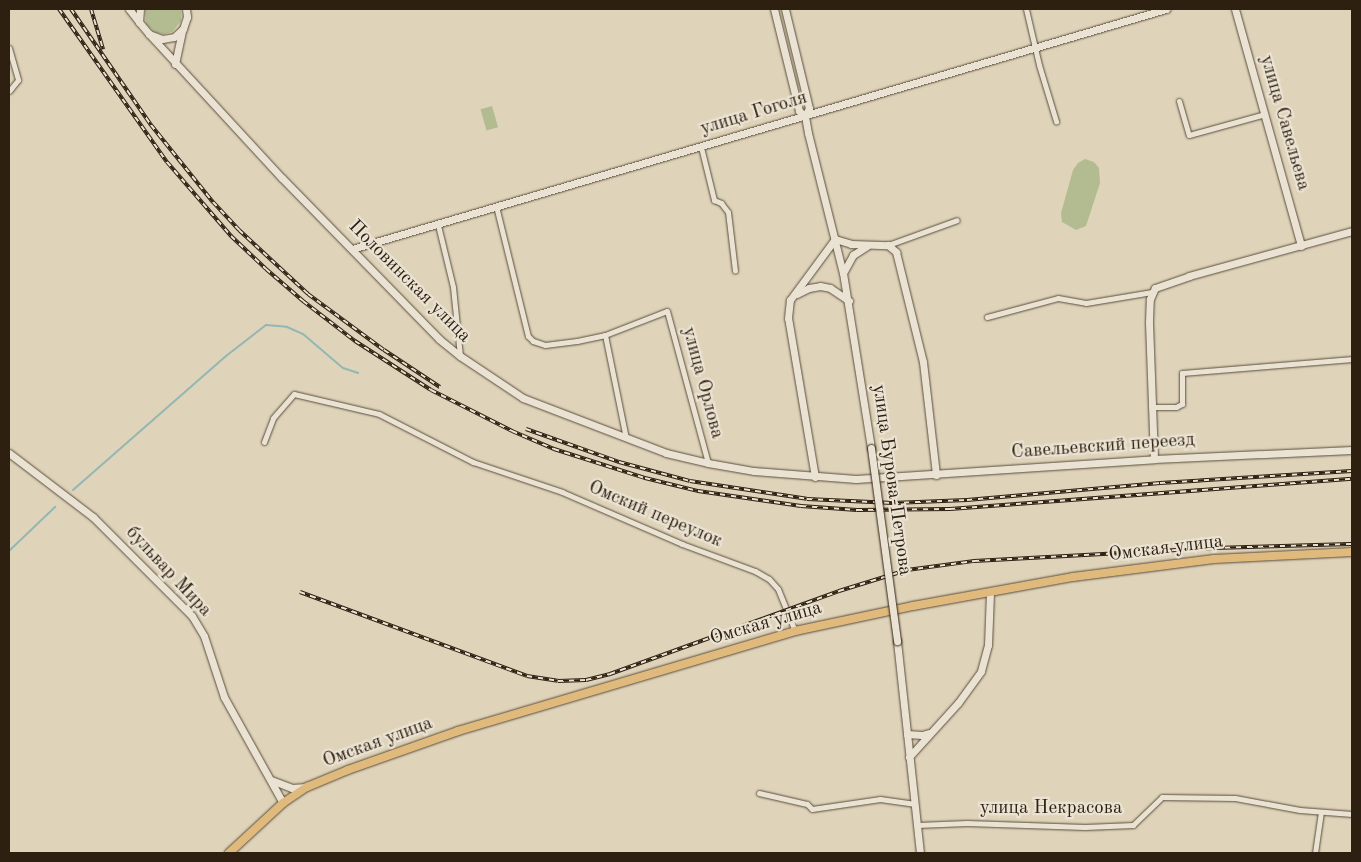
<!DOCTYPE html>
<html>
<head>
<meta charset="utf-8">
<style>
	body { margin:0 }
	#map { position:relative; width:1361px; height:862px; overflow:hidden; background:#dfd3ba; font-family:"Old Standard TT",serif }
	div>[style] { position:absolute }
	.green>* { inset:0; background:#b2bc90; transform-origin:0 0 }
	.stream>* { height:2px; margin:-1px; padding:0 1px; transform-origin:1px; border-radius:1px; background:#93b7b2 }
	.roads { filter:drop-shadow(0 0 1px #5a4d3b) drop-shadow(0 0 1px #5a4d3b) }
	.street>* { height:5px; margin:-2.5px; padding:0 2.5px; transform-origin:2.5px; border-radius:2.5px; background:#eae2d2 }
	.secondary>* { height:7px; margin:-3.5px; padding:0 3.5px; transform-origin:3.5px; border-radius:3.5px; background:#eae2d2 }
	.primary>* { height:8px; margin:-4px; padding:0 4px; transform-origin:4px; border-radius:4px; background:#e0ba7d }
	.rail>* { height:4px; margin-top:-2px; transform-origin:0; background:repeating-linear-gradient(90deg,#eae2d2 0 5.5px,#2e2011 0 11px); box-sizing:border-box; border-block:1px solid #2e2011 }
	.bridges { filter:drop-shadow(0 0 1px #2e2011) drop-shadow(0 0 1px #2e2011) }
	.secondary-bridge>* { height:7px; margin:-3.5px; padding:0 3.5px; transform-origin:3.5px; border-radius:3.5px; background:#eae2d2 }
	span { translate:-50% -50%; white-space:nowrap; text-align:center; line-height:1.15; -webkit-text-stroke:4.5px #eae2d2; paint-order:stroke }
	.street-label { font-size:19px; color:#2e2011 }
	.frame { position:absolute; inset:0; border:10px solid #2e2011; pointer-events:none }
</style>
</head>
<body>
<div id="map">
	<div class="green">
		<i style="clip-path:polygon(145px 9px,181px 9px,181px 21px,172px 32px,164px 34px,156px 33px,146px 24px)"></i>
		<i style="left:492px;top:106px;width:22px;height:12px;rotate:74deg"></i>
		<i style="clip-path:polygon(1085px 159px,1094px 162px,1099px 168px,1100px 183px,1086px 226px,1076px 230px,1062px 222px,1061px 213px,1073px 170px,1078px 163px)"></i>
	</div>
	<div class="stream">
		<i style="left:73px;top:490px;width:203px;rotate:-41.2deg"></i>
		<i style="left:226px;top:356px;width:51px;rotate:-37.8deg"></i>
		<i style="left:266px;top:325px;width:21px;rotate:5deg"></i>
		<i style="left:287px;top:327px;width:17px;rotate:24deg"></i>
		<i style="left:303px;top:334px;width:52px;rotate:40.4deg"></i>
		<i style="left:343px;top:368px;width:16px;rotate:18deg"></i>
		<i style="left:9px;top:551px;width:64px;rotate:-43.7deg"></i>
	</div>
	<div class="roads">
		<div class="street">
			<i style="left:1026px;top:9px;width:57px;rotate:76.9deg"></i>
			<i style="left:1039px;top:65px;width:59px;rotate:73.1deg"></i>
			<i style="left:9px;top:48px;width:33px;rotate:74deg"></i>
			<i style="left:18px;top:80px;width:14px;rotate:129deg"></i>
			<i style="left:1179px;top:101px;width:35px;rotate:74deg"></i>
			<i style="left:1189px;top:135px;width:79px;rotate:-15.4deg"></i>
			<i style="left:701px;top:147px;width:55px;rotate:76.2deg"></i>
			<i style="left:714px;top:200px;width:8px;rotate:23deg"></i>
			<i style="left:721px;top:203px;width:11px;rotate:52deg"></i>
			<i style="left:728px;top:212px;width:59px;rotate:83.2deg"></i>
			<i style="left:496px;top:206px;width:134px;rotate:76.2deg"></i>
			<i style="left:528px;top:336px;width:7px;rotate:45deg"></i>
			<i style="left:533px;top:341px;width:13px;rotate:18deg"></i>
			<i style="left:545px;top:345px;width:32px;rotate:-7deg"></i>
			<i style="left:577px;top:341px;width:29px;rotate:-12deg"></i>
			<i style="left:605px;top:335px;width:66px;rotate:-21.2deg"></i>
			<i style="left:667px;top:311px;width:157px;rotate:74.9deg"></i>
			<i style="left:438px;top:225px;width:64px;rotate:76.4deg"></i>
			<i style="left:453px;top:287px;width:69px;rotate:84.2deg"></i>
			<i style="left:888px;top:245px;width:73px;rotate:-19.9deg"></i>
			<i style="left:987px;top:317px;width:73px;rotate:-15deg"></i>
			<i style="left:1058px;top:298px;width:28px;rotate:10deg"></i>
			<i style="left:1086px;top:303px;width:67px;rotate:-9.5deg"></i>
			<i style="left:605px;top:335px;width:105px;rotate:78.5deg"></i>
			<i style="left:1151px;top:407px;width:25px"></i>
			<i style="left:1176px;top:407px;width:7px;rotate:-27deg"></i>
			<i style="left:1182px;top:404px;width:31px;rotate:-90deg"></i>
			<i style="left:1182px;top:373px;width:171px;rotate:-4.7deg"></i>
			<i style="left:264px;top:442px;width:26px;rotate:-69deg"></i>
			<i style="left:273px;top:418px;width:32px;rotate:-49deg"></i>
			<i style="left:294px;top:394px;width:87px;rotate:13.2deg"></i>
			<i style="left:379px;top:414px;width:106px;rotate:27.1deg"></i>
			<i style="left:473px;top:462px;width:94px;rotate:18.6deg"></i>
			<i style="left:562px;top:492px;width:131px;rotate:23.4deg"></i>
			<i style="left:682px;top:544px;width:78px;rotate:20.3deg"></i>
			<i style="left:755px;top:571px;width:16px;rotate:30deg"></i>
			<i style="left:769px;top:579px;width:13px;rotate:48deg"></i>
			<i style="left:778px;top:589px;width:45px;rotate:68deg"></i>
			<i style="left:759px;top:793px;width:49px;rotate:12.9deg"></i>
			<i style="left:807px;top:804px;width:7px;rotate:45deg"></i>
			<i style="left:812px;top:809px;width:69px;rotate:-8.4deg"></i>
			<i style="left:880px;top:799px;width:34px;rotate:8deg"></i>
			<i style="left:917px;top:825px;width:50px;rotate:-2.3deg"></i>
			<i style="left:967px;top:823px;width:118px;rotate:1.9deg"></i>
			<i style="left:1085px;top:827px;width:48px;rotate:-2.4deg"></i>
			<i style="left:1133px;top:825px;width:40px;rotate:-44deg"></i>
			<i style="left:1162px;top:797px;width:73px;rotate:0.8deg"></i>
			<i style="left:1235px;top:798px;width:66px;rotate:10.5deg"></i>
			<i style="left:1300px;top:810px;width:52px;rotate:4.4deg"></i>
			<i style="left:1315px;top:853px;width:41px;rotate:-81.7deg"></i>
		</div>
		<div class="secondary">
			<i style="left:129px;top:9px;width:16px;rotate:52deg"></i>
			<i style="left:140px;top:9px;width:13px;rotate:94deg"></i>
			<i style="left:139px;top:22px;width:16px;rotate:50deg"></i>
			<i style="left:149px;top:34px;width:14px;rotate:21deg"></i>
			<i style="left:162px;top:39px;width:12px;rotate:-9deg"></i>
			<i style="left:174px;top:37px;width:12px;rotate:-42deg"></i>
			<i style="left:183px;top:29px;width:13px;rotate:-72deg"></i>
			<i style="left:187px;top:17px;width:8px;rotate:-97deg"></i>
			<i style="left:774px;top:9px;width:105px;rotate:76.2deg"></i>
			<i style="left:799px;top:111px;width:8px;rotate:40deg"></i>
			<i style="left:785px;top:9px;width:102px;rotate:76.4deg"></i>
			<i style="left:809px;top:108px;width:9px;rotate:117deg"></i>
			<i style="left:805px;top:116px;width:17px;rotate:80deg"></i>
			<i style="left:808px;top:133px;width:144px;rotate:76deg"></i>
			<i style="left:843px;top:273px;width:177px;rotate:80.9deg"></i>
			<i style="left:1235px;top:9px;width:246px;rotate:74.4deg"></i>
			<i style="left:149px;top:34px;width:196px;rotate:47.3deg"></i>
			<i style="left:282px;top:178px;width:225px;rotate:45.7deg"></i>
			<i style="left:439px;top:339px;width:27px;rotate:39deg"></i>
			<i style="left:460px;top:356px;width:76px;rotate:33.7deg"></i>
			<i style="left:523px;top:398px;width:153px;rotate:21deg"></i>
			<i style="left:666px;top:453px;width:43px;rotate:13.4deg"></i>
			<i style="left:708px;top:463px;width:47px;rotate:9.9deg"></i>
			<i style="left:754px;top:471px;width:102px;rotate:4.5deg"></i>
			<i style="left:856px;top:479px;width:299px;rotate:-3.8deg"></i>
			<i style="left:1154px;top:459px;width:198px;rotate:-2.6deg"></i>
			<i style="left:175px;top:64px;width:35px;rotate:-78deg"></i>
			<i style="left:835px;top:239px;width:17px;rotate:17deg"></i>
			<i style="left:851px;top:244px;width:37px;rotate:2deg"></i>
			<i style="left:888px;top:245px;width:11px;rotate:41deg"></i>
			<i style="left:896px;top:252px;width:113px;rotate:76.2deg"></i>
			<i style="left:923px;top:362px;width:114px;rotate:83.4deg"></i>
			<i style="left:352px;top:249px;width:849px;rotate:-16.43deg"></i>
			<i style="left:843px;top:273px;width:21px;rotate:-61deg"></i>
			<i style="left:853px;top:255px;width:17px;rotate:-33deg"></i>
			<i style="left:797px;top:294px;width:13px;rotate:-27deg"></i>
			<i style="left:809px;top:288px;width:11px;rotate:-10deg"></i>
			<i style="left:820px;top:286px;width:10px;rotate:11deg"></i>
			<i style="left:830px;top:288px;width:23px;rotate:34deg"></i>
			<i style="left:9px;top:453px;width:106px;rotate:37.3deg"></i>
			<i style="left:93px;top:517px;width:140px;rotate:45deg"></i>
			<i style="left:192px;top:616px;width:23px;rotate:59deg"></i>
			<i style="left:204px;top:636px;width:64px;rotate:71.8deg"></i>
			<i style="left:224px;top:697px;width:121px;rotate:60.9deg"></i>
			<i style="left:1154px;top:459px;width:137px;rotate:-92.1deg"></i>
			<i style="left:1149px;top:322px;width:23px;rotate:-88deg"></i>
			<i style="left:1150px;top:299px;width:12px;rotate:-66deg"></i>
			<i style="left:1155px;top:288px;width:36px;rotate:-19deg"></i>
			<i style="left:1189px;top:276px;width:169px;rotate:-15.4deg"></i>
			<i style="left:815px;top:477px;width:161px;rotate:-99.6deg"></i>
			<i style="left:788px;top:318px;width:18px;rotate:-84deg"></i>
			<i style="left:790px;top:300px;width:76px;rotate:-53.6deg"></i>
			<i style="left:897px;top:641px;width:213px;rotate:83.8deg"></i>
			<i style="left:907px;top:734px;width:15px;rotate:4deg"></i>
			<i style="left:922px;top:735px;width:7px;rotate:-16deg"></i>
			<i style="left:909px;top:757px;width:73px;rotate:-47.8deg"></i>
			<i style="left:958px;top:703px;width:39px;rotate:-54deg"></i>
			<i style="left:981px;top:671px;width:27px;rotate:-75deg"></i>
			<i style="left:988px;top:645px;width:53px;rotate:-87.8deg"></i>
			<i style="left:271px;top:780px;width:22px;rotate:21deg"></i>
			<i style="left:292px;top:788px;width:14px;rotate:-4deg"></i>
		</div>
		<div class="primary">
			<i style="left:229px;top:853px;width:74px;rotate:-42.8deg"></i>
			<i style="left:283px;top:803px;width:29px;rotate:-34deg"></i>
			<i style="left:307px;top:787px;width:44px;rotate:-22.5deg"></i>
			<i style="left:348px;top:770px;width:117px;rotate:-19.5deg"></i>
			<i style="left:458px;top:731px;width:352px;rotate:-16.5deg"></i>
			<i style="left:795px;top:631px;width:121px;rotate:-12deg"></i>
			<i style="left:913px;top:606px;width:163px;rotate:-10.3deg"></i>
			<i style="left:1073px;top:577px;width:142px;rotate:-7.3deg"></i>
			<i style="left:1214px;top:559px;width:138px;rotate:-2.9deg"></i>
		</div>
	</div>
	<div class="rail">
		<i style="left:59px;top:9px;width:187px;rotate:54.8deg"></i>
		<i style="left:167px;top:162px;width:98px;rotate:49.1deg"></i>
		<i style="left:231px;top:236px;width:48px;rotate:43.3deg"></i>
		<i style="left:266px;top:269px;width:49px;rotate:40.9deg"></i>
		<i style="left:303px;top:301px;width:66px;rotate:37.6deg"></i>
		<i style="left:355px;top:341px;width:90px;rotate:32.8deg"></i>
		<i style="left:431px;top:390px;width:91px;rotate:26.8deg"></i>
		<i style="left:512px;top:431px;width:46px;rotate:23.2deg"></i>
		<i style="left:554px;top:449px;width:96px;rotate:17.7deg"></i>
		<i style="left:645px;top:478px;width:55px;rotate:13.8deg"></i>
		<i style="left:698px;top:491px;width:104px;rotate:8.3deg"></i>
		<i style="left:801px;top:506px;width:56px;rotate:4.1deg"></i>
		<i style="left:857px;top:510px;width:93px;rotate:-0.6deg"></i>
		<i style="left:950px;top:509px;width:403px;rotate:-4.3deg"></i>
		<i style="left:71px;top:9px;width:141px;rotate:55.4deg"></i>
		<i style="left:151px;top:125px;width:99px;rotate:51.2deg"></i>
		<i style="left:213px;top:202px;width:38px;rotate:47deg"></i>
		<i style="left:239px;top:230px;width:94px;rotate:42.8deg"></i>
		<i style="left:308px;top:294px;width:94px;rotate:36.4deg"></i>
		<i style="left:384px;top:350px;width:67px;rotate:33.5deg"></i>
		<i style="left:91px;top:9px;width:42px;rotate:73.3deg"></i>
		<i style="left:526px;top:429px;width:99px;rotate:19.5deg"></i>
		<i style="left:619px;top:462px;width:73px;rotate:15deg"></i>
		<i style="left:690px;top:481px;width:118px;rotate:8.7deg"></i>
		<i style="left:807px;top:499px;width:86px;rotate:2.7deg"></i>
		<i style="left:893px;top:503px;width:74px;rotate:-2.3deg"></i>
		<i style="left:967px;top:500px;width:194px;rotate:-5deg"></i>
		<i style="left:1160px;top:483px;width:192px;rotate:-3.6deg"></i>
		<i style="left:300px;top:592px;width:242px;rotate:20.3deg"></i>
		<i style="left:527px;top:676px;width:31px;rotate:9deg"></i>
		<i style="left:558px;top:681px;width:28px;rotate:-2deg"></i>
		<i style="left:586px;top:680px;width:25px;rotate:-14deg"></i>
		<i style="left:610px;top:674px;width:244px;rotate:-19.9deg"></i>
		<i style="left:839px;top:591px;width:71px;rotate:-17.2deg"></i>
		<i style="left:907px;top:570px;width:68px;rotate:-7.7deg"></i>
		<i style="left:974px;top:561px;width:240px;rotate:-3.1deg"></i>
		<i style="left:1214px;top:548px;width:138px;rotate:-1.7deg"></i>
	</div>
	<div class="bridges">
		<div class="secondary-bridge">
			<i style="left:871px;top:448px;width:195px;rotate:82.3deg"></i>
		</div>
	</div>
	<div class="street-label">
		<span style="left:754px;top:114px;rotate:-17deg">улица Гоголя</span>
		<span style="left:1284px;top:123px;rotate:74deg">улица Савельева</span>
		<span style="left:409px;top:282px;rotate:45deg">Половинская улица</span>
		<span style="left:702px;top:383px;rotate:75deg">улица Орлова</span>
		<span style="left:1103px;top:447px;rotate:-4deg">Савельевский переезд</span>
		<span style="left:891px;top:480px;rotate:82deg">улица Бурова-Петрова</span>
		<span style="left:655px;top:515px;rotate:23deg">Омский переулок</span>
		<span style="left:1166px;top:549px;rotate:-7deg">Омская улица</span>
		<span style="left:168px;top:572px;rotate:47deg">бульвар Мира</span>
		<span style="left:766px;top:624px;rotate:-16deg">Омская улица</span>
		<span style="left:378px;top:743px;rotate:-20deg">Омская улица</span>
		<span style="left:1051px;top:809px">улица Некрасова</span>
	</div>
	<div class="frame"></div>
</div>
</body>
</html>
